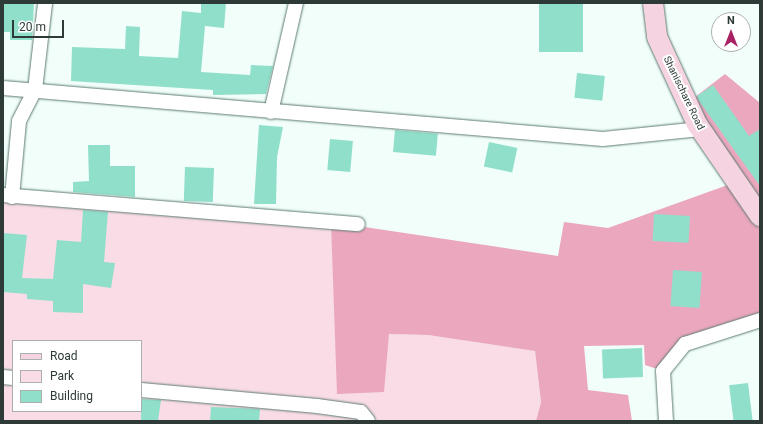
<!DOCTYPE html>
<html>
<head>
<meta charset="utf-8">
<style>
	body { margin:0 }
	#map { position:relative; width:763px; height:424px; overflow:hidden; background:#f1fefa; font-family:Roboto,sans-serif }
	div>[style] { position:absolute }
	.green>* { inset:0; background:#f9dce5 }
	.forest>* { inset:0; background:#eaa7be }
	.building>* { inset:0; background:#90dfca; transform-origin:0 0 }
	.roads { filter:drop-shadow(0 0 1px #5d7b72) drop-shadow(0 0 1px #5d7b72) }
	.street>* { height:14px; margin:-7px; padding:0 7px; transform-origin:7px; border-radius:7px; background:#fff }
	.secondary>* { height:20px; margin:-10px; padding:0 10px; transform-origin:10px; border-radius:10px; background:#f6d3e1 }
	span { translate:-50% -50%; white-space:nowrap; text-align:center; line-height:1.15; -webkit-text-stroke:4px #fff; paint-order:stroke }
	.street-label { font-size:10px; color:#2d3a37 }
	.frame { position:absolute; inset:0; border:4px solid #2d3a37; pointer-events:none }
	.legend { position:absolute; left:12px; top:340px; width:130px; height:72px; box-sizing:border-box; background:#fff; border:1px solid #abb0af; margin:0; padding:5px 7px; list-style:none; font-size:12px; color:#2d3a37 }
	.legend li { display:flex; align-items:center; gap:8px; height:20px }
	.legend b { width:20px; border:1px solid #abb0af }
	.north { position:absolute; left:711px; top:12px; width:40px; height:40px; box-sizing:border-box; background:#fff; border:1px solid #abb0af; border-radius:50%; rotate:0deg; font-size:11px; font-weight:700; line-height:16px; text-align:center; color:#2d3a37 }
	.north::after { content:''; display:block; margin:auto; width:14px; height:18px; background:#aa2064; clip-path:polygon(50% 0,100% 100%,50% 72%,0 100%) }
	.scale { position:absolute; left:12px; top:20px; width:52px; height:18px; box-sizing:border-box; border:2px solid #2d3a37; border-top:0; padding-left:5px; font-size:12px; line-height:14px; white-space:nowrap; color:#2d3a37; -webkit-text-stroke:3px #fff; paint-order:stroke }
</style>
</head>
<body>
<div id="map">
	<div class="green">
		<i style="clip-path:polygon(evenodd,3px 195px,331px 222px,389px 334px,428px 335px,535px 351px,541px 402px,536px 421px,3px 421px,3px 195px,13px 341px,141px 341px,141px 411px,13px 411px,13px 341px)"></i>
	</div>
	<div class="forest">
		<i style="clip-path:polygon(725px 74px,760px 103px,760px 320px,685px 344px,663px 371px,645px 365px,644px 345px,584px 346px,588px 390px,628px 395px,632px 421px,536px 421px,541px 402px,535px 351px,428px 335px,389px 334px,384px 392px,337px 394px,331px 222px,558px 256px,564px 222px,608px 228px,736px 182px,695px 97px)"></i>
	</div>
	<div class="building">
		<i style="clip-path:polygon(3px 3px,34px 3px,32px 40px,10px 40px,10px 32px,3px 32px)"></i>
		<i style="clip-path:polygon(201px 3px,226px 3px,224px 28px,205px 26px,201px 72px,250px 75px,251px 65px,273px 66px,266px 94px,213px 95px,213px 90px,71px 81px,72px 47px,125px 49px,126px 26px,140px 27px,139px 56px,178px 58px,182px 11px,201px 13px)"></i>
		<i style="left:539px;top:3px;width:44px;height:49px"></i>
		<i style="left:577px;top:73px;width:28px;height:25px;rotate:6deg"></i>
		<i style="clip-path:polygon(713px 85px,749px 136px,760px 129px,760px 186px,699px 101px,697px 96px)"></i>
		<i style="clip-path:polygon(259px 125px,283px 127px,277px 157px,276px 204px,254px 204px)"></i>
		<i style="left:395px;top:130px;width:43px;height:22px;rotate:5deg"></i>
		<i style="left:330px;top:139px;width:23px;height:31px;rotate:5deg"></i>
		<i style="left:489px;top:142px;width:29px;height:25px;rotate:12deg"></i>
		<i style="clip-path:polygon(88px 145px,110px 145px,110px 166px,135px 166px,135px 197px,73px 192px,73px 182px,89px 181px)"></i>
		<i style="left:185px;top:167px;width:29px;height:34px;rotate:2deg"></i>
		<i style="clip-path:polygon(83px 210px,108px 212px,104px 262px,115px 263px,111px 288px,83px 284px,83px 313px,53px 312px,53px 301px,27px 299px,27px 294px,3px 292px,3px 233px,27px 235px,22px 278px,53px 279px,57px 240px,81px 242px)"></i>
		<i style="left:654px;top:214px;width:36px;height:27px;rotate:3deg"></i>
		<i style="left:673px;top:270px;width:29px;height:36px;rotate:4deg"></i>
		<i style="left:642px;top:348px;width:29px;height:40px;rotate:88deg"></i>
		<i style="left:748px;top:383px;width:38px;height:19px;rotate:83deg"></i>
		<i style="clip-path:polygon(141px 399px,161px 400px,158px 421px,141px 421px)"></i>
		<i style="clip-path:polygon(211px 407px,260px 409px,259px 421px,210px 421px)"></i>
	</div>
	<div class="roads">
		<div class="street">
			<i style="left:3px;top:88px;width:602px;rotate:4.86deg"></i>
			<i style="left:603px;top:139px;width:98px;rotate:-5.9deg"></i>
			<i style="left:271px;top:112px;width:112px;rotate:-77.1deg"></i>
			<i style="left:3px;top:195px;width:356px;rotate:4.7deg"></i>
			<i style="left:12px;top:197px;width:76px;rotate:-84.7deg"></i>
			<i style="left:19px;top:121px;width:35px;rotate:-63deg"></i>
			<i style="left:35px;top:90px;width:88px;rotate:-83.4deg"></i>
			<i style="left:3px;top:377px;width:10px;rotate:6deg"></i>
			<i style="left:141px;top:390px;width:177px;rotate:5.2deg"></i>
			<i style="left:317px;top:406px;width:44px;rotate:7.8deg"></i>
			<i style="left:361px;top:412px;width:11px;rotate:52deg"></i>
			<i style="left:666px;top:421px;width:50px;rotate:-93.4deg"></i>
			<i style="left:663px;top:371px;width:35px;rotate:-51deg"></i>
			<i style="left:685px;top:344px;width:79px;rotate:-17.7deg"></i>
		</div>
		<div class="secondary">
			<i style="left:653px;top:3px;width:34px;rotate:83deg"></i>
			<i style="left:657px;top:37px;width:96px;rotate:65.3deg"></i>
			<i style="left:697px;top:124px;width:112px;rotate:55.6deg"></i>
		</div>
	</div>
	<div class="street-label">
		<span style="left:684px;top:93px;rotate:64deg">Shanischare Road</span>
	</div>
	<div class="frame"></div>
	<ul class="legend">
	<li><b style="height:5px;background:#f6d3e1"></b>Road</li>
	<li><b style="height:11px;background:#f9dce5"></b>Park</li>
	<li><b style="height:11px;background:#90dfca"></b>Building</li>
	</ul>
	<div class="north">N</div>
	<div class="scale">20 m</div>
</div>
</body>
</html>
